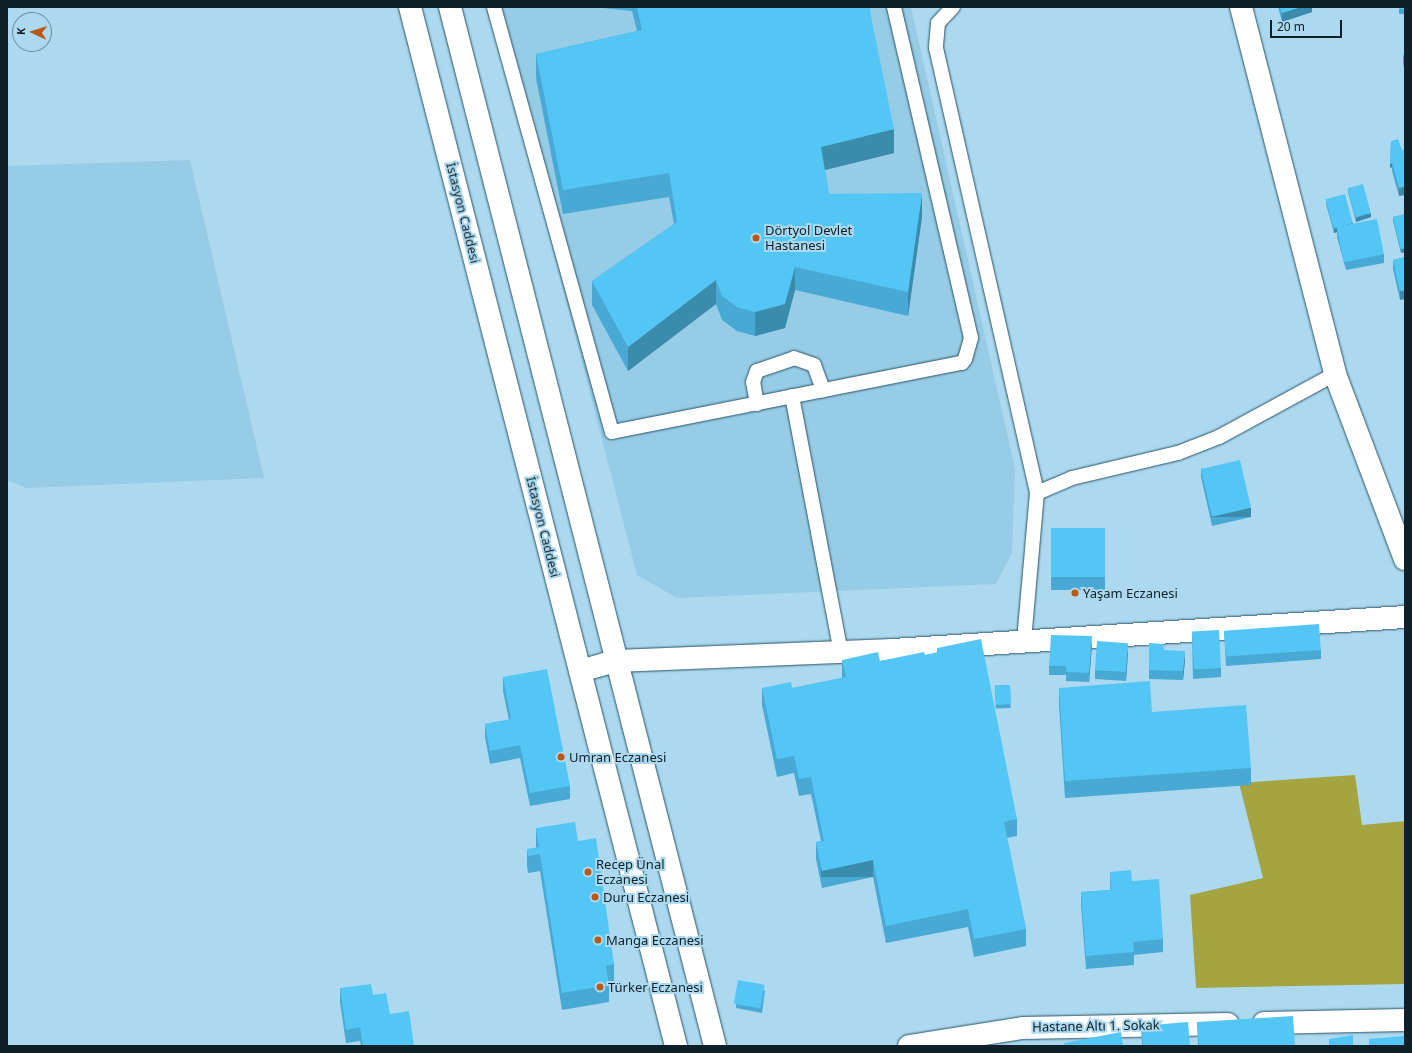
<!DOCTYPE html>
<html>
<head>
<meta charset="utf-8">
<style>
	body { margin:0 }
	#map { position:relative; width:1412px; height:1053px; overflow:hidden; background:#acd9ef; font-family:"Noto Sans",sans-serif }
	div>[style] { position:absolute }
	.built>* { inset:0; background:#97cce6 }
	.forest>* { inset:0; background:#a4a440 }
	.roads { filter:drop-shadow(0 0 1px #2a5366) drop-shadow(0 0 1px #2a5366) }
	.service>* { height:14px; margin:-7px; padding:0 7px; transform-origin:7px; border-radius:7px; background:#fff }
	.minor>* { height:22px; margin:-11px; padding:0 11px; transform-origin:11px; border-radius:11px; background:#fff }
	.secondary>* { height:22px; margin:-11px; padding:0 11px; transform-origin:11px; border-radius:11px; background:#fff }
	.wall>* { inset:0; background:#48aad4; transform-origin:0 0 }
	.shaded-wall>* { inset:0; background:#3b8bac; transform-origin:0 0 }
	.building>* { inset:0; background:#54c6f6; transform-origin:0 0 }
	.dots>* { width:11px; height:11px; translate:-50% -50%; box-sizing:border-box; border:2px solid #acd9ef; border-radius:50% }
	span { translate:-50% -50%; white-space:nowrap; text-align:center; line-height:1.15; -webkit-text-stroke:4px #acd9ef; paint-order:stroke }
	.street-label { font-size:13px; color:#0f2028 }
	.poi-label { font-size:13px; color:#0f2028 }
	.left { translate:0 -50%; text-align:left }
	.frame { position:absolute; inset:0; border:8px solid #0f2028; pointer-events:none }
	.north { position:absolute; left:12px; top:12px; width:40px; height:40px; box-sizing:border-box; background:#acd9ef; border:1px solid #6d8f9f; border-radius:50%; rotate:274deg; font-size:11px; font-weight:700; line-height:16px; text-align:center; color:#0f2028 }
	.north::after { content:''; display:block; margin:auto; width:14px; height:18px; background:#b95915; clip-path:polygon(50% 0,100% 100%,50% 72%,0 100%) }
	.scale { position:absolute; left:1270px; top:20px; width:72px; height:18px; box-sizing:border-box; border:2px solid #0f2028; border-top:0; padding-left:5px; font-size:12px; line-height:14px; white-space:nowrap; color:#0f2028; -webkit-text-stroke:3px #acd9ef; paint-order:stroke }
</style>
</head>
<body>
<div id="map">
	<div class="built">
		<i style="clip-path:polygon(490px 7px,911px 7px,1015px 469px,1012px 553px,996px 584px,677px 598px,637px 575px)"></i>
		<i style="clip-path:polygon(190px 160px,264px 478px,26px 488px,7px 480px,7px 166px)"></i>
	</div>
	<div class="forest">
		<i style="clip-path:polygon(1355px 775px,1362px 825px,1405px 821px,1405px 984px,1196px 988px,1190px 895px,1263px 878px,1239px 783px)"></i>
	</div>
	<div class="roads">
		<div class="service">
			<i style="left:494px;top:7px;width:441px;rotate:74.5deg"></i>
			<i style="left:612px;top:432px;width:357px;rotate:-11.2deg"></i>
			<i style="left:962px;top:363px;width:5px;rotate:-53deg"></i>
			<i style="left:965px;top:359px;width:22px;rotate:-74deg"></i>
			<i style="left:971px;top:338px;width:340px;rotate:-103.1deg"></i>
			<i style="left:953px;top:7px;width:22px;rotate:133deg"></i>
			<i style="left:938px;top:23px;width:25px;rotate:95deg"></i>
			<i style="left:936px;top:48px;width:456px;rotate:77.2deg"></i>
			<i style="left:792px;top:396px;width:261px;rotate:79.2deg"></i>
			<i style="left:757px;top:404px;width:22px;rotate:-100deg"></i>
			<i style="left:753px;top:382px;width:12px;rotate:-70deg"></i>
			<i style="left:757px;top:371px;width:39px;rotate:-19deg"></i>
			<i style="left:794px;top:358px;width:21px;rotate:19deg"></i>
			<i style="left:814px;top:365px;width:27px;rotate:70deg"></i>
			<i style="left:1024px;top:641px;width:149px;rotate:-85deg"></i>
			<i style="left:1037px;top:493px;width:38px;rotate:-23deg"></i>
			<i style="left:1072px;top:478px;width:109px;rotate:-13.3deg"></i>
			<i style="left:1178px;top:453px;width:44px;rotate:-21.3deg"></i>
			<i style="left:1219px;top:437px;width:132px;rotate:-28.5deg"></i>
		</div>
		<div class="minor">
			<i style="left:1241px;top:7px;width:379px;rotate:75.6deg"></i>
			<i style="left:1335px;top:374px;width:198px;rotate:69.3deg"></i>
			<i style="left:580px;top:671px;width:37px;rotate:-16deg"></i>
			<i style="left:616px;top:661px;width:277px;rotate:-2.3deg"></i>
			<i style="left:893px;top:650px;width:513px;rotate:-3.69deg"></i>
			<i style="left:1264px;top:1023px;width:141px;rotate:-1.2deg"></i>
			<i style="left:909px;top:1046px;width:115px;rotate:-9deg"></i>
			<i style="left:1023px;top:1028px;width:205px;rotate:-1.1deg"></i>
		</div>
		<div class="secondary">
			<i style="left:410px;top:7px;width:1073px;rotate:75.64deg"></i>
			<i style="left:450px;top:7px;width:1072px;rotate:75.69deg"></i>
		</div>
	</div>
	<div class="wall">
		<i style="clip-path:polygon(593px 7px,869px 7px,894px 153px,825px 170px,829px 194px,922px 217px,908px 316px,795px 290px,785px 328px,755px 336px,737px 331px,722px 320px,716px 304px,628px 371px,592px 305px,592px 281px,674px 224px,669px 197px,563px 214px,536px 78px,536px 54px,637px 31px,632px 11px)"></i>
		<i style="clip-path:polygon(1278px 7px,1312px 7px,1312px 12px,1282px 22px)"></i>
		<i style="left:1399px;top:7px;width:6px;height:7px"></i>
		<i style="clip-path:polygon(1405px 54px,1405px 70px,1403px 64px,1403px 55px)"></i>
		<i style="clip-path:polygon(1391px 141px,1402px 150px,1399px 196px,1392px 171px,1392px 167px,1390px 168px)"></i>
		<i style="clip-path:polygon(1348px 188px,1371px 217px,1356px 222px,1348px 192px)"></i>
		<i style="clip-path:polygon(1326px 200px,1353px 224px,1384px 254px,1384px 263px,1346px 270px,1337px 237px,1337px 232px,1334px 233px,1326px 204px)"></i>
		<i style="clip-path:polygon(1405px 214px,1405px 252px,1401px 253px,1393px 221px,1393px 217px)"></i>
		<i style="clip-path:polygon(1405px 257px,1400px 300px,1393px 269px,1393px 260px)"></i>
		<i style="clip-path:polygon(1201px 468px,1251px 517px,1212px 526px,1201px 477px)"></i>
		<i style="left:1051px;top:528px;width:54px;height:62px"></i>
		<i style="clip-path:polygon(1224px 631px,1321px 650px,1321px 659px,1226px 666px)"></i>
		<i style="clip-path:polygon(1192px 634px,1221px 668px,1221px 677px,1193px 679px)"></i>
		<i style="clip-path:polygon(1149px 643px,1185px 660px,1183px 680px,1149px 679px)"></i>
		<i style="clip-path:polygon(1092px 645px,1089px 682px,1066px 681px,1066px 675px,1049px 675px,1049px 666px)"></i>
		<i style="clip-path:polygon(937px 648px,1017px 819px,1017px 836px,1007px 838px,1026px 929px,1026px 946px,974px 957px,968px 927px,886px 943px,873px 877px,822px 888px,816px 859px,816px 842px,821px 841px,811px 794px,799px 796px,794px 773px,777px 777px,762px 705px,762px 688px,792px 688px,842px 678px,842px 660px,880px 661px,925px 655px,937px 653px)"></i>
		<i style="clip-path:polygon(1128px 652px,1126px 681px,1095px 679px,1095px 670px)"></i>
		<i style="clip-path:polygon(503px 677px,570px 786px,570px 799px,530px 806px,520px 758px,490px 764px,485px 737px,485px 724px,509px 720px,503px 691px)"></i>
		<i style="left:1010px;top:685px;width:23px;height:15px;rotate:88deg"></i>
		<i style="clip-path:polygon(1059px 688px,1152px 712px,1251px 768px,1251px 785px,1065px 798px,1059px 705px)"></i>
		<i style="clip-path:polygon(536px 828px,578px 841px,614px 964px,614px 981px,609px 982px,609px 1002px,562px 1010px,540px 871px,528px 873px,527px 866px,527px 849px,536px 848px)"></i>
		<i style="clip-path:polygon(1110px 872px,1132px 881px,1163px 939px,1163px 952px,1134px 955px,1134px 965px,1086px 969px,1081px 905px,1081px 892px,1110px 890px)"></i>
		<i style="clip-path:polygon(340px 988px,373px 995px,390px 1014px,414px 1046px,361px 1046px,360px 1041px,346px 1043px,340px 1002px)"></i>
		<i style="clip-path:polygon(765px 990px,762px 1013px,736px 1008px,736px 1004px)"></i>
		<i style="clip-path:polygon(1197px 1022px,1295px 1046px,1198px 1046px)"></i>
		<i style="clip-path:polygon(1141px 1026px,1190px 1046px,1142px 1046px)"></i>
	</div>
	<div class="shaded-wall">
		<i style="clip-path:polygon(1301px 7px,1312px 7px,1312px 12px,1282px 22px,1282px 13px)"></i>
		<i style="clip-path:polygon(894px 129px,894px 153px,821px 171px,821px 147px)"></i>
		<i style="clip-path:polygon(1392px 163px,1392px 167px,1390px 168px,1390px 164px)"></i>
		<i style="clip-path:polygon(1405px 186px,1405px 195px,1399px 196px,1399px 188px)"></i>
		<i style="clip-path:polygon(922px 193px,922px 217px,908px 316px,908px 292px)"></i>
		<i style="clip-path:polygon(1371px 213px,1371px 217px,1356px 222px,1356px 218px)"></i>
		<i style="clip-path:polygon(1353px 223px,1353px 228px,1337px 228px,1337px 232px,1334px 233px,1334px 229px)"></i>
		<i style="clip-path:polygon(1405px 248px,1405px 252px,1401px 253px,1401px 249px)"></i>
		<i style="clip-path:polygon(795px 267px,795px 290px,785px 328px,755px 336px,755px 312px)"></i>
		<i style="clip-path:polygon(716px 280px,716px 304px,628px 371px,628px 347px)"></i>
		<i style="clip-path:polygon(1405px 290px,1405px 299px,1400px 300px,1400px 291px)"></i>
		<i style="left:1251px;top:508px;width:9px;height:40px;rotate:90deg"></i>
		<i style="clip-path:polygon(1092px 636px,1092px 645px,1089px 682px,1089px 673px)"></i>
		<i style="clip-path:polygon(1128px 643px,1128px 652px,1126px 681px,1126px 672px)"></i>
		<i style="clip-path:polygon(1185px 651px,1185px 660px,1183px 680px,1183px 671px)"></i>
		<i style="left:873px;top:860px;width:17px;height:52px;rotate:90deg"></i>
	</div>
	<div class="building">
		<i style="clip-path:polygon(637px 7px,869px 7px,894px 129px,821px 147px,829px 194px,922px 193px,908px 292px,795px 267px,785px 304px,755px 312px,737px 307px,722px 296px,716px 280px,628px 347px,592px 281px,677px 222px,669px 173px,563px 190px,536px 54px,642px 30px)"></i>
		<i style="clip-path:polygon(1280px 7px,1301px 7px,1282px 13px)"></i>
		<i style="left:1399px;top:7px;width:6px;height:2px"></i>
		<i style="clip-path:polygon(1405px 54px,1405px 61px,1403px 55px)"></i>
		<i style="clip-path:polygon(1398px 139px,1402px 150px,1405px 149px,1405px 158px,1392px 162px,1393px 163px,1390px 164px,1391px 141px)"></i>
		<i style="clip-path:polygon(1405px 158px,1405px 186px,1399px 188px,1392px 162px)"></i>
		<i style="left:1363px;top:184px;width:30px;height:16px;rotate:75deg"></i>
		<i style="left:1345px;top:194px;width:30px;height:20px;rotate:75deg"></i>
		<i style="clip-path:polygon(1405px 214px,1405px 248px,1401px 249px,1393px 217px)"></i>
		<i style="left:1377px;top:219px;width:36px;height:41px;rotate:79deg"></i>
		<i style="clip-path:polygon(1405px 257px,1405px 290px,1400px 291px,1393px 260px)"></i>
		<i style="left:1240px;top:460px;width:49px;height:40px;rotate:77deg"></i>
		<i style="left:1051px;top:528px;width:54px;height:49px"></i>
		<i style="left:1319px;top:624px;width:26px;height:95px;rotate:86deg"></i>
		<i style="left:1219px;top:630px;width:38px;height:27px;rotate:87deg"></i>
		<i style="clip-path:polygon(1051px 635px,1092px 636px,1089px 673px,1066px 672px,1066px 666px,1049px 666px)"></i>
		<i style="clip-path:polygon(981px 639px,1017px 819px,1004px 822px,1026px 929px,974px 939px,968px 909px,886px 926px,873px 860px,822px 871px,816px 842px,824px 841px,811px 777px,799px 779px,794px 756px,777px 759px,762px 688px,791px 682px,792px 688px,846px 677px,842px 660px,878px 652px,880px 661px,924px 652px,925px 655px,938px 652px,937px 648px)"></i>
		<i style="left:1097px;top:641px;width:31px;height:29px;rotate:4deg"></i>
		<i style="clip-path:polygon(1149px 643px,1163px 644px,1164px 650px,1185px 651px,1183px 671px,1149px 670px)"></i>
		<i style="clip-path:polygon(547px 669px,570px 786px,530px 793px,520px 745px,490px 751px,485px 724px,511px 719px,503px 677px)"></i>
		<i style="clip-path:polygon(1150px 681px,1152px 712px,1246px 705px,1251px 768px,1065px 781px,1059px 688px)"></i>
		<i style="left:1010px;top:685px;width:19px;height:15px;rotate:87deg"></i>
		<i style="clip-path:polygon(575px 822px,578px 841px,596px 838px,614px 964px,606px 966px,609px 985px,562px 993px,540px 854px,528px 856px,527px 849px,539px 847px,536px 828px)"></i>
		<i style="clip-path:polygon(1131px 870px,1132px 881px,1159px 879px,1163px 939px,1133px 942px,1134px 952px,1086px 956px,1081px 892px,1111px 890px,1110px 872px)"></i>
		<i style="left:738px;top:980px;width:27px;height:24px;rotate:10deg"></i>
		<i style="clip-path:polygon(371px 984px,373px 995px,386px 993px,390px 1014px,409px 1011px,414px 1046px,363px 1046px,360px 1027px,346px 1030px,340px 988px)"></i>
		<i style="clip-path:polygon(1293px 1016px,1295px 1046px,1199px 1046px,1197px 1022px)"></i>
		<i style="clip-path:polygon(1188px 1022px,1190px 1046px,1143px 1046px,1141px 1026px)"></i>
		<i style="clip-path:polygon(1121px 1032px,1123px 1046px,1064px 1046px,1064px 1043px)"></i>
		<i style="clip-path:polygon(1353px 1035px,1353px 1046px,1329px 1046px,1329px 1039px)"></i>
		<i style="clip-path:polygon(1405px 1036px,1405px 1046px,1369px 1046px,1369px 1039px)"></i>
	</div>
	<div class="dots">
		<i style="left:756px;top:238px;background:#b95915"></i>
		<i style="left:1075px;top:593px;background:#b95915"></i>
		<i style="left:561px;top:757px;background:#b95915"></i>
		<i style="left:588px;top:872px;background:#b95915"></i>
		<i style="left:595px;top:897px;background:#b95915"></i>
		<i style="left:598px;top:940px;background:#b95915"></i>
		<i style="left:600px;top:987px;background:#b95915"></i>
	</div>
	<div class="street-label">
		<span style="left:463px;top:213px;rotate:76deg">İstasyon Caddesi</span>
		<span style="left:543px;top:527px;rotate:76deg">İstasyon Caddesi</span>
		<span style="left:1096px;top:1026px;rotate:-1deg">Hastane Altı 1. Sokak</span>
	</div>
	<div class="poi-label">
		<span class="left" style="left:765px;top:238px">Dörtyol Devlet<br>Hastanesi</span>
		<span class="left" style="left:1083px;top:593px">Yaşam Eczanesi</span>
		<span class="left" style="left:569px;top:757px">Umran Eczanesi</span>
		<span class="left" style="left:596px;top:872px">Recep Ünal<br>Eczanesi</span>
		<span class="left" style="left:603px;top:897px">Duru Eczanesi</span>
		<span class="left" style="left:606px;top:940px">Manga Eczanesi</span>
		<span class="left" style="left:608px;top:987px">Türker Eczanesi</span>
	</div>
	<div class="frame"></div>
	<div class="north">K</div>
	<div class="scale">20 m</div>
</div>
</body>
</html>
